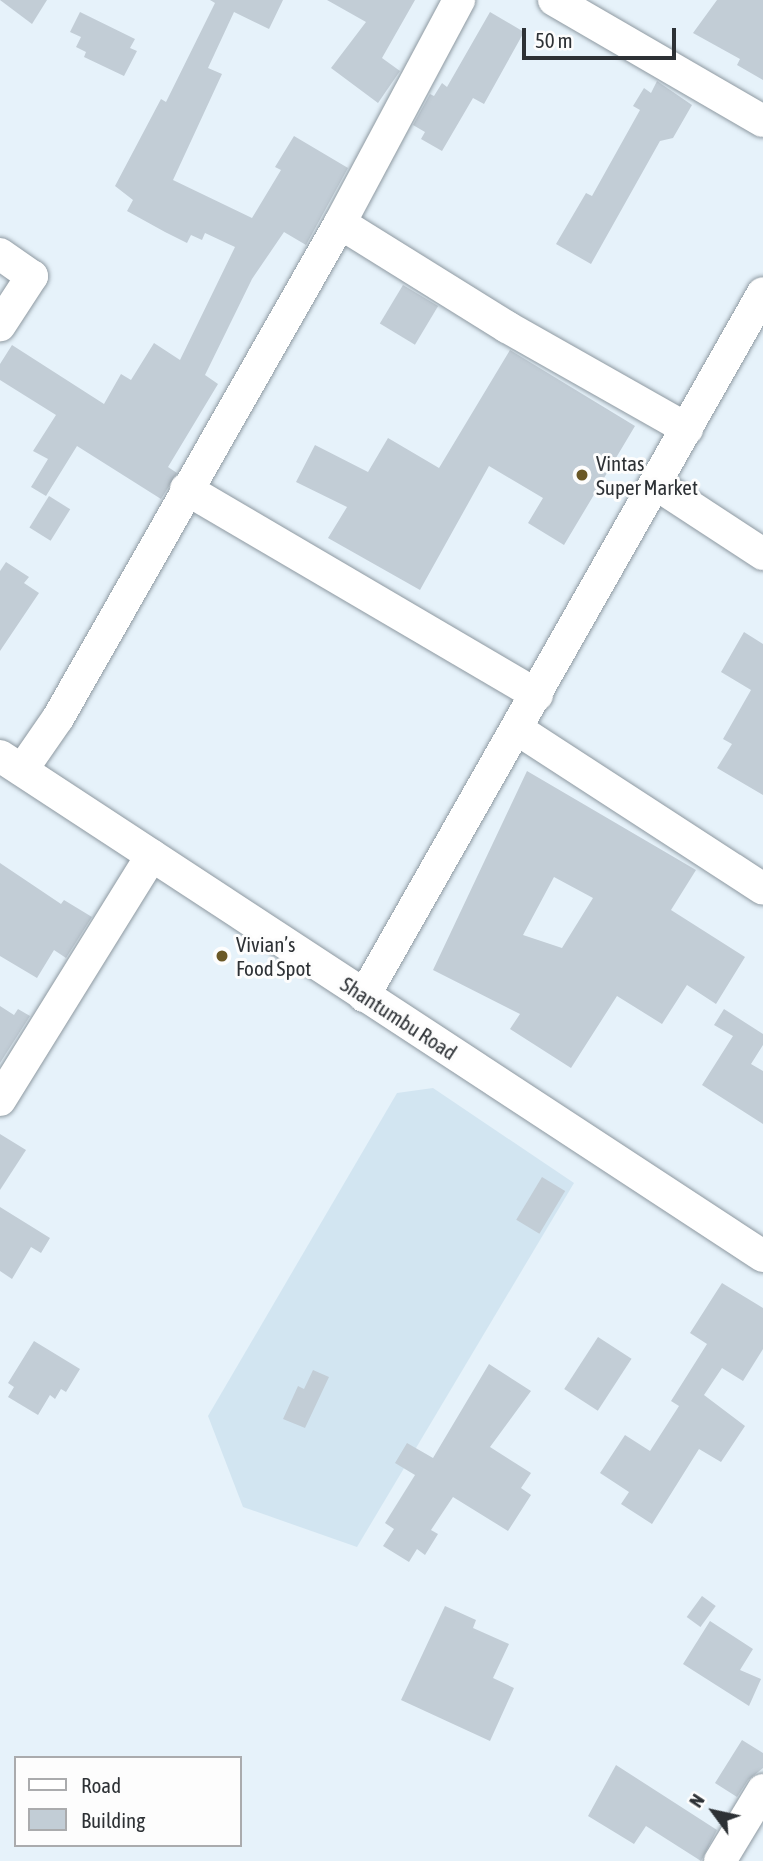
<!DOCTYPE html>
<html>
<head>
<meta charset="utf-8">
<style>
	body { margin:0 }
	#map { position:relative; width:763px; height:1861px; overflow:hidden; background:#e6f2fa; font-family:"Asap Condensed",sans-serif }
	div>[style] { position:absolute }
	.built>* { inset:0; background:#d2e5f1 }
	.building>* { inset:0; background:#c2cdd6; transform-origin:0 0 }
	.roads { filter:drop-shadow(0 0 2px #8e99a1) drop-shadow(0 0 2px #8e99a1) }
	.minor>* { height:32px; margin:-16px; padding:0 16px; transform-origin:16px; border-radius:16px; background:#fff }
	.dots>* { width:19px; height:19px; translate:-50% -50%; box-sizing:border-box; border:4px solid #fdfdfd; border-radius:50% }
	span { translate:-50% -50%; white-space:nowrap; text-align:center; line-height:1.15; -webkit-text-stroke:6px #fdfdfd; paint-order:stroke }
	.poi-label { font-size:21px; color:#2d3135 }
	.left { translate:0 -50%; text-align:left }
	.street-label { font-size:21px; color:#2d3135 }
	.legend { position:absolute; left:14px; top:1756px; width:228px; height:91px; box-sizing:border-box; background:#fdfdfd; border:2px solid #aaabad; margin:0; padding:9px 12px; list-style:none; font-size:21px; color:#2d3135 }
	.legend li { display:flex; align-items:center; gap:14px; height:35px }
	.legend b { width:35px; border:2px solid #aaabad }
	.north { position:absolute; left:679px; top:1777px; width:70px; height:70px; -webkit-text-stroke:5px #fdfdfd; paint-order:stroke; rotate:303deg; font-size:19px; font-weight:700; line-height:28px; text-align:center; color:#2d3135 }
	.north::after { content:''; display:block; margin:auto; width:24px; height:32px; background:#2d3135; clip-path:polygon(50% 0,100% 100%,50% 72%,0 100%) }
	.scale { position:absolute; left:522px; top:28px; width:154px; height:32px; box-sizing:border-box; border:4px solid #2d3135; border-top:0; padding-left:9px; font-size:21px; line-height:24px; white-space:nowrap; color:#2d3135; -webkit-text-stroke:5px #fdfdfd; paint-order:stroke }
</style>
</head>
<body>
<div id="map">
	<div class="built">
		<i style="clip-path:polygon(433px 1088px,574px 1183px,357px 1547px,243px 1507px,208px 1416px,397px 1093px)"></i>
	</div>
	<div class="building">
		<i style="clip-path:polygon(0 0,47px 0,32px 24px)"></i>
		<i style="clip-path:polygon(210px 0,283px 0,269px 29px,234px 12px,208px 68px,222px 74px,173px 180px,252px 218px,281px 170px,275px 167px,294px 136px,348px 168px,306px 245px,284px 232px,252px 279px,205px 375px,218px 384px,168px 467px,177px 473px,161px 499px,77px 446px,46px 496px,31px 487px,48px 459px,33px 451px,56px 415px,0 380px,0 364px,12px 345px,104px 404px,121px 374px,131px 380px,154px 343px,180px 360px,235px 247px,205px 233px,202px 240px,191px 235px,187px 243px,165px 232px,127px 211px,133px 200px,115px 186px,161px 99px,166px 102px,215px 3px)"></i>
		<i style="clip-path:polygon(327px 0,415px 0,382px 58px,400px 71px,378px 103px,331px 68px,366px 22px)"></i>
		<i style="clip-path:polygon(717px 0,763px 0,763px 80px,737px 65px,740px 59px,693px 33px)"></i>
		<i style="clip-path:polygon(80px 12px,135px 39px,130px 48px,137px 51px,124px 76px,84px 57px,86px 52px,76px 47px,81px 37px,70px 32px)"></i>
		<i style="clip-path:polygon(490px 12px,524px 32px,484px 104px,473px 98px,442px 151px,421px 139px,425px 132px,413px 125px,430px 94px,434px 96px,442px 83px,447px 87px)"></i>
		<i style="clip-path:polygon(657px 81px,692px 105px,673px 138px,660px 141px,591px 264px,556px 244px,586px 193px,592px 196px,640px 110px,633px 106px,644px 88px,651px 93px)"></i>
		<i style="left:403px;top:285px;width:41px;height:45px;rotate:31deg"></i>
		<i style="clip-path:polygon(510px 350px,635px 426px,564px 545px,528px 523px,543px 498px,489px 466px,420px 590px,328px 538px,347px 507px,296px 482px,315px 445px,368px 472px,388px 438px,439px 468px)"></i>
		<i style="left:49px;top:496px;width:25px;height:37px;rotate:32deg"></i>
		<i style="clip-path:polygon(6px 562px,29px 577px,24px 583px,39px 593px,0 651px,0 571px)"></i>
		<i style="clip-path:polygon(744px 632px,763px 644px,763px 795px,717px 768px,732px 744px,723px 739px,751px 690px,721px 672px)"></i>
		<i style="clip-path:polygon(evenodd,527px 771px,696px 870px,671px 910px,745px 957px,716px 1004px,687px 985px,662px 1024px,617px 996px,571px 1068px,510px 1029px,520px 1014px,433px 970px,527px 771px,554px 877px,593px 898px,562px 948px,523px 935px,554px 877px)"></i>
		<i style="clip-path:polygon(0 863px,61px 904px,64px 900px,92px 917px,66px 958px,54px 950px,37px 978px,0 956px)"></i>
		<i style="clip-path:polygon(0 1006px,14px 1015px,18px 1009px,30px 1016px,0 1063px)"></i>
		<i style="clip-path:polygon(724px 1009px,763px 1034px,763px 1045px,751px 1064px,763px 1071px,763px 1124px,702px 1085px,733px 1036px,714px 1025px)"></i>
		<i style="clip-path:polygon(0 1134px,26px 1150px,0 1190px)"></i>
		<i style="left:542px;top:1177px;width:27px;height:50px;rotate:31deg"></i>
		<i style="clip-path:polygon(0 1207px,50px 1238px,41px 1253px,31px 1247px,12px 1279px,0 1271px)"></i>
		<i style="clip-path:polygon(722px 1283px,763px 1308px,763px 1349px,743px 1381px,722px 1368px,704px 1395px,745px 1426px,721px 1462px,699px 1449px,652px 1524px,621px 1504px,629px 1492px,600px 1473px,625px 1435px,650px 1451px,679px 1406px,671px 1401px,707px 1344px,690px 1333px)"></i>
		<i style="left:598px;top:1337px;width:40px;height:62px;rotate:33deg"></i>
		<i style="clip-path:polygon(34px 1341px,80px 1369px,66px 1392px,61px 1389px,55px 1399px,50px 1395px,38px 1415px,8px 1397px,14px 1387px,8px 1383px)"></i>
		<i style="clip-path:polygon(489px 1364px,531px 1391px,490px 1447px,531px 1473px,521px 1488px,531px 1495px,508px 1531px,453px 1497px,431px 1530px,438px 1534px,425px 1555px,417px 1549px,409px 1562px,383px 1546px,394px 1529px,385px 1523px,415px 1475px,395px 1463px,407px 1443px,433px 1458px)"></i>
		<i style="clip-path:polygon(313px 1370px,329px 1377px,305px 1428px,283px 1419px,298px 1386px,304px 1389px)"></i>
		<i style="left:702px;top:1596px;width:17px;height:26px;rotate:36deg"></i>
		<i style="clip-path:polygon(445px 1606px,476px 1620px,473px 1628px,509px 1644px,493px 1678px,514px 1688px,490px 1741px,401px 1700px)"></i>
		<i style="clip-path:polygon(710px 1621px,753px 1649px,740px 1670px,761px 1679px,749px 1706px,683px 1664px)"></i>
		<i style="clip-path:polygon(742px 1740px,763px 1753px,763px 1768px,748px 1780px,737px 1797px,715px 1783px)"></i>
		<i style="clip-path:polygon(616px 1765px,717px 1830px,701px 1861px,646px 1826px,634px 1844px,588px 1816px)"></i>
	</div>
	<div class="roads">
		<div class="minor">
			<i style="left:554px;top:0;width:241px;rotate:30.1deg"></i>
			<i style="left:340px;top:223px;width:197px;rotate:31.9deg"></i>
			<i style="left:507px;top:327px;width:207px;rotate:29.5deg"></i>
			<i style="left:0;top:254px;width:39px;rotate:35deg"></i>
			<i style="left:32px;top:276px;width:59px;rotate:123.1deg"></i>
			<i style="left:656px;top:484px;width:128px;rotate:33.2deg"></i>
			<i style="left:186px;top:489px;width:407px;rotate:30.4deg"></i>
			<i style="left:517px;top:729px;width:293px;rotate:33deg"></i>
			<i style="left:0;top:756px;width:912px;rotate:33.24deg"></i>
			<i style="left:22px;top:770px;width:63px;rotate:-55.3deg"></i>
			<i style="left:58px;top:718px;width:570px;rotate:-60.33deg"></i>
			<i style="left:340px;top:223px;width:253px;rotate:-61.9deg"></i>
			<i style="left:364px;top:996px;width:808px;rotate:-60.42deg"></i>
			<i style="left:0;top:1100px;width:288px;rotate:-58.2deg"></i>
			<i style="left:720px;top:1861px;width:83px;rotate:-58.8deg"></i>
		</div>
	</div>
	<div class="dots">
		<i style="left:582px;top:475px;background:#6a5826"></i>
		<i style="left:222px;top:956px;background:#6a5826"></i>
	</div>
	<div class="poi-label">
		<span class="left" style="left:596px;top:475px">Vintas<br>Super Market</span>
		<span class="left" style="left:236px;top:956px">Vivian’s<br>Food Spot</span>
	</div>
	<div class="street-label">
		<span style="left:399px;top:1018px;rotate:33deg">Shantumbu Road</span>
	</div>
	<ul class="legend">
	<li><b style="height:9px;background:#fff"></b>Road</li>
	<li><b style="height:19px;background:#c2cdd6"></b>Building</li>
	</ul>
	<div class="north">N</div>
	<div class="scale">50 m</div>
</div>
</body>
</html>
